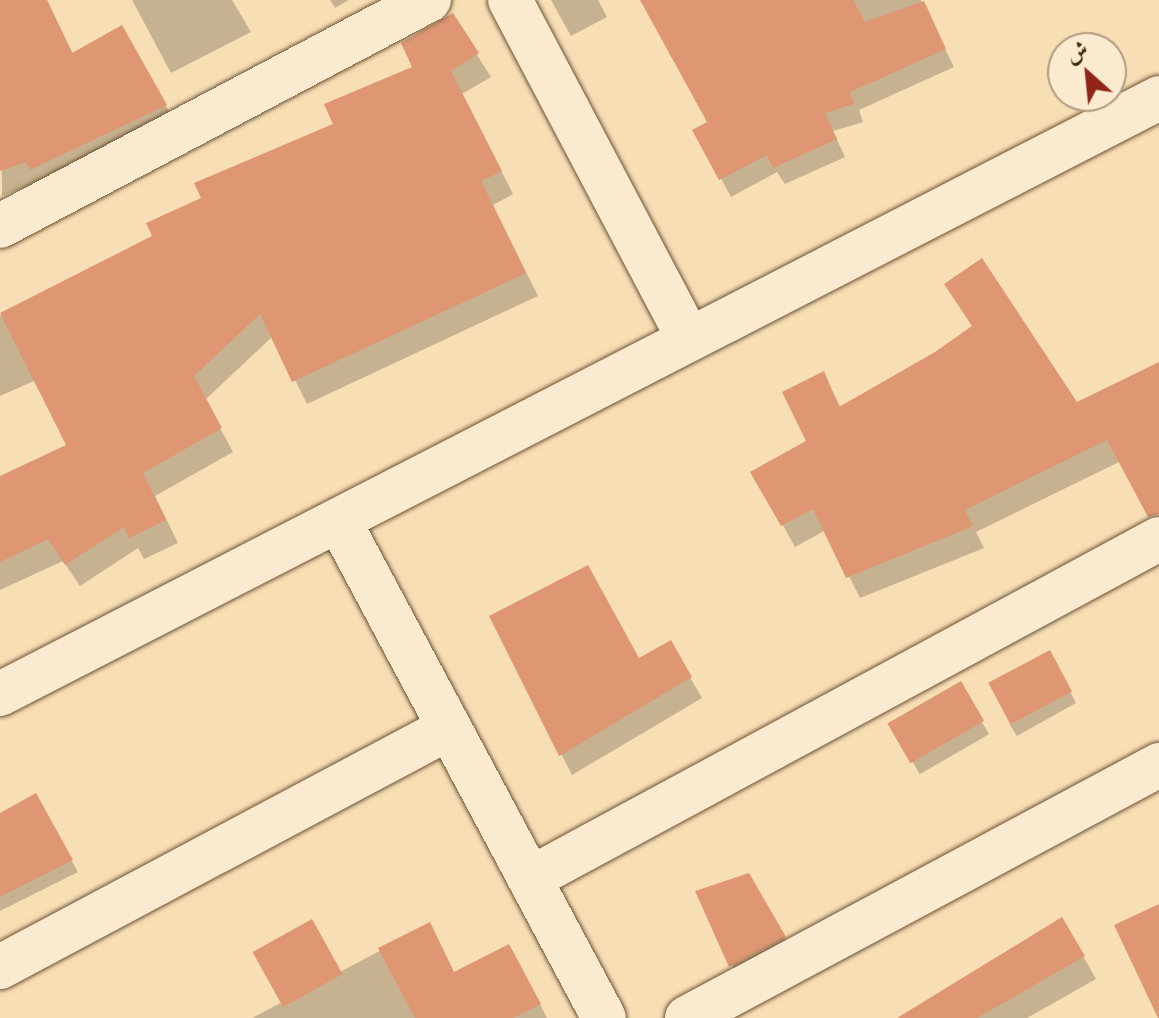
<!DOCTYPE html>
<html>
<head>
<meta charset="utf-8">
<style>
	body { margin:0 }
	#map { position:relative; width:1159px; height:1018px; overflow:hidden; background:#f8deb5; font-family:Cardo,Amiri,serif }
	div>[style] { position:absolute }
	.shadow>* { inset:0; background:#0003; transform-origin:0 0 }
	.building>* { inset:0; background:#de9673; transform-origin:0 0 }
	.roads { filter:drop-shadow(0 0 2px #6b5334) drop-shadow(0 0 2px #6b5334) }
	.street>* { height:44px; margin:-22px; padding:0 22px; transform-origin:22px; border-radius:22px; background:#faeacf }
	span { translate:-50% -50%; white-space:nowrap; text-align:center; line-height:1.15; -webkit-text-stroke:6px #faeacf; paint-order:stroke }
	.north { position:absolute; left:1047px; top:32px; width:80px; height:80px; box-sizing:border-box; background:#faeacf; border:2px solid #ae9b80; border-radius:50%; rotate:333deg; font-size:22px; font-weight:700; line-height:32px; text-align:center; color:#3c2509 }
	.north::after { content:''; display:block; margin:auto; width:28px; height:36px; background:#8f2418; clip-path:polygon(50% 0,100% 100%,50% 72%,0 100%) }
</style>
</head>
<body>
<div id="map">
	<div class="shadow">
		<i style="clip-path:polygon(0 0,47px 0,73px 54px,121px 28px,178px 127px,2px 196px)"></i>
		<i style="clip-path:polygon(132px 0,232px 0,251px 32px,171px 73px)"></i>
		<i style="clip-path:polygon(330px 0,349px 0,335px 8px)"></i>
		<i style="clip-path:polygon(551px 0,598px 0,607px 17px,571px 36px)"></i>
		<i style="clip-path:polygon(643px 0,921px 0,954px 67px,859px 110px,863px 122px,833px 131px,845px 157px,785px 184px,777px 172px,731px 197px,695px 131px,710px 123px)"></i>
		<i style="clip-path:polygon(452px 16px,491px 77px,462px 94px,513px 194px,493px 205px,538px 296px,307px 404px,273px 336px,205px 400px,233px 452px,155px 496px,178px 543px,144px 559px,138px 548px,80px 586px,63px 561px,0 590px,0 500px,69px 446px,34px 381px,0 396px,0 316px,155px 237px,204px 198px,335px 125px,415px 68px)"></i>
		<i style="clip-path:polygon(1159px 364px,1159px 478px,1121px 461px,976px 532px,984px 548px,860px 598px,826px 530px,795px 547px,753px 472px,809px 442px,824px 374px,841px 408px,1076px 405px)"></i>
		<i style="clip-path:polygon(491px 617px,639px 661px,670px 643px,702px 698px,572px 775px)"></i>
		<i style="clip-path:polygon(1049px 652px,1076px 703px,1017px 736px,1010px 725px)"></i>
		<i style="left:960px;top:684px;width:58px;height:80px;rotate:60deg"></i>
		<i style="clip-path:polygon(36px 796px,78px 872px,0 911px,0 815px)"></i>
		<i style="clip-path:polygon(748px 875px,794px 955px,741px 983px,698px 893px)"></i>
		<i style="clip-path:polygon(1062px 919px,1096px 979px,1027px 1018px,915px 1018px)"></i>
		<i style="clip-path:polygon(429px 925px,454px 974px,520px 965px,547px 1018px,252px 1018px)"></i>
	</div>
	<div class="building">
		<i style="clip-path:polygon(0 0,47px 0,72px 53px,122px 25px,167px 105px,30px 170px,26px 162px,0 171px)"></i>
		<i style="clip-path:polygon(640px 0,853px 0,865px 22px,924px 1px,946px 49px,850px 92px,854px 104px,825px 113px,837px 139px,773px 168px,767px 155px,719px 180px,692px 130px,707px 122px)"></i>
		<i style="clip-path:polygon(453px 13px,479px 53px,451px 71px,502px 171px,481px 181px,526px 273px,292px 382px,260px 314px,194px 376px,222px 428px,143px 473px,166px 520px,129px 538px,124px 527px,65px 565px,48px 539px,0 562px,0 476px,66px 445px,0 313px,152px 236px,146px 223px,201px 198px,194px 183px,333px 124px,324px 104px,412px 67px,401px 43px)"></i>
		<i style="clip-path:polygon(982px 258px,1077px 402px,1159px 362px,1159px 514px,1148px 517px,1107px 440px,965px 510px,973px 526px,846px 578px,813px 509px,781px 526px,750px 472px,806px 441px,782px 392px,824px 371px,839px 407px,935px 352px,972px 326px,944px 284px)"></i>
		<i style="clip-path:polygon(588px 565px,639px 658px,671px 640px,692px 677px,559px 756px,489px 616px)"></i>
		<i style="left:1050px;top:650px;width:47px;height:70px;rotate:62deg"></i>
		<i style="left:961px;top:681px;width:46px;height:85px;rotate:60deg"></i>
		<i style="clip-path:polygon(36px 793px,73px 860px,0 897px,0 813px)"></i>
		<i style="clip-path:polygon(749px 873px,786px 937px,729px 967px,695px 891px)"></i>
		<i style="clip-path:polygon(1159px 904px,1159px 1018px,1158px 1018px,1114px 925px)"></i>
		<i style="clip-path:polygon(1062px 917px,1085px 956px,977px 1018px,897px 1018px)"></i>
		<i style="left:312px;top:919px;width:63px;height:68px;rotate:61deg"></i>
		<i style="clip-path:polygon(430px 922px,454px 972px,509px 944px,541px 1004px,513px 1018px,415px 1018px,378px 948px)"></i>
	</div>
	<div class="roads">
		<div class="street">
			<i style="left:510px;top:0;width:380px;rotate:62.2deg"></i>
			<i style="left:0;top:226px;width:485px;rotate:-27.8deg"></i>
			<i style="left:339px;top:521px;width:563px;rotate:61.93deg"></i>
			<i style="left:0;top:694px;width:1303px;rotate:-27.21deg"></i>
			<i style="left:533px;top:877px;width:711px;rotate:-28.37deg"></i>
			<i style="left:0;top:967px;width:509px;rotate:-28.03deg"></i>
			<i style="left:687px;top:1018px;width:536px;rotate:-28.19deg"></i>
		</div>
	</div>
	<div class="north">ش</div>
</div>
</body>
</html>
